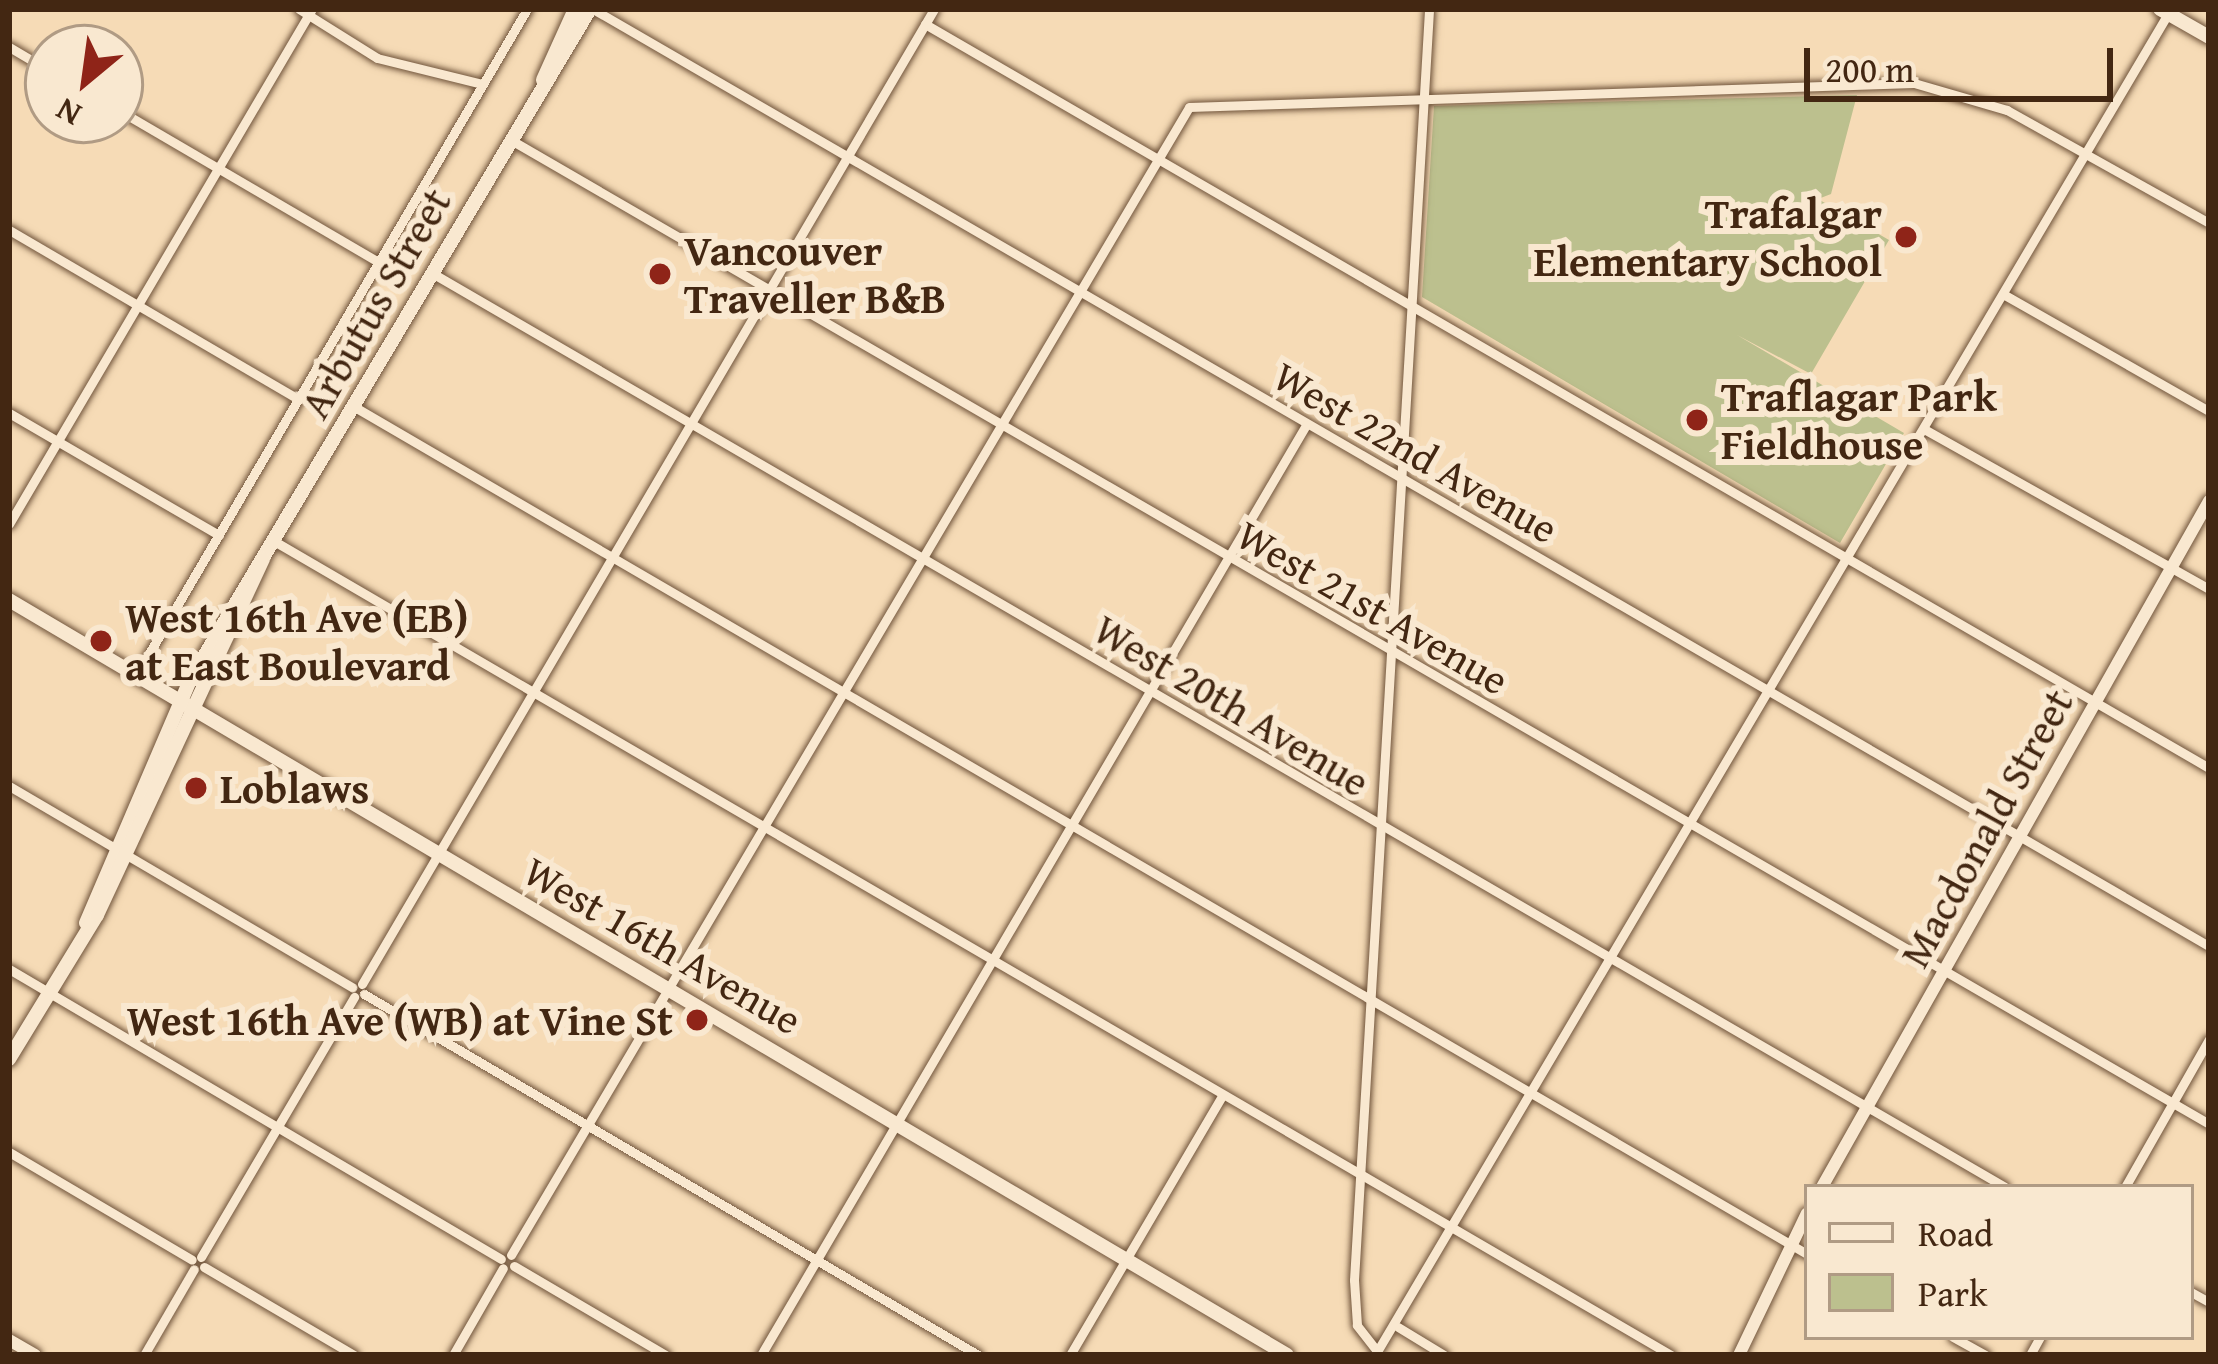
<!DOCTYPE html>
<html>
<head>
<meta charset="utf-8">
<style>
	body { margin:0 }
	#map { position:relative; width:2218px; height:1364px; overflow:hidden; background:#f6dbb6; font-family:"Gentium Book Plus",serif }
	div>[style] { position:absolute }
	.green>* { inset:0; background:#bcc08e }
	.roads { filter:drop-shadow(0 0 3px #70543b) drop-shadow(0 0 3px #70543b) }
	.minor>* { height:9px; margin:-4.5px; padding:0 4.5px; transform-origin:4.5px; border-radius:4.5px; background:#f9e8d0 }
	.tertiary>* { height:12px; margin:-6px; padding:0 6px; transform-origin:6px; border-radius:6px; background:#f9e8d0 }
	.secondary>* { height:14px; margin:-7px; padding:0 7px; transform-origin:7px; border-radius:7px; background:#f9e8d0 }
	.dots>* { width:33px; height:33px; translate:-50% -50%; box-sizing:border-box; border:6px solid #f9e8d0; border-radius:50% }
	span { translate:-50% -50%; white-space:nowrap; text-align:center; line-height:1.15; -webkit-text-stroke:12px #f9e8d0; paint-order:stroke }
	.poi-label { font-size:42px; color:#432712; font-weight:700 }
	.right { translate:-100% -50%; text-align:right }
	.left { translate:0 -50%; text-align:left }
	.street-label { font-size:42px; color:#432712 }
	.frame { position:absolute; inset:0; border:12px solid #432712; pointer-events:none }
	.legend { position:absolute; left:1804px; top:1184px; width:390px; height:156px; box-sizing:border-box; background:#f9e8d0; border:3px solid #b09b84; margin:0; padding:15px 21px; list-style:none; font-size:36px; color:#432712 }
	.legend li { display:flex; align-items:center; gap:24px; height:60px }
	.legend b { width:60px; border:3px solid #b09b84 }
	.north { position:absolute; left:24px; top:24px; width:120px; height:120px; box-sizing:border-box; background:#f9e8d0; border:3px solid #b09b84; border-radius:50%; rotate:209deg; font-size:33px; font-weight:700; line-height:48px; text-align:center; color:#432712 }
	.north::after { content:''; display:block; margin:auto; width:42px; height:54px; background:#8f2418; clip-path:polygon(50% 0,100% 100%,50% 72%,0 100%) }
	.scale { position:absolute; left:1804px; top:48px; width:309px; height:54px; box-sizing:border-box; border:6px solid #432712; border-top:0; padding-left:15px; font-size:36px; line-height:42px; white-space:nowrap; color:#432712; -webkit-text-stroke:9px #f9e8d0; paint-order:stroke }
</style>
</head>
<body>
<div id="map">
	<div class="green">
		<i style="clip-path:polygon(1857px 95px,1831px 194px,1818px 199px,1889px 240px,1811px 374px,1737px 335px,1904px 433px,1840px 543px,1422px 297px,1434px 106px)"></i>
	</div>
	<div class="roads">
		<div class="minor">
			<i style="left:299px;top:9px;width:92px;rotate:32.1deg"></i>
			<i style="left:377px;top:58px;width:108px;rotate:13.9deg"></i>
			<i style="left:593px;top:9px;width:1868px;rotate:30.11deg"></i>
			<i style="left:925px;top:24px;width:1484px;rotate:30.09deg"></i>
			<i style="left:9px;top:47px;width:45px;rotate:30.5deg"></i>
			<i style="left:120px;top:111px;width:299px;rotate:30.3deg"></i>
			<i style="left:511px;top:140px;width:1963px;rotate:30.09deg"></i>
			<i style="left:9px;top:230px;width:335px;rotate:30.3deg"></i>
			<i style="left:432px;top:273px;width:1819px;rotate:30.16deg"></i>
			<i style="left:2003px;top:294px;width:237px;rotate:29.6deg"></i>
			<i style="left:353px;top:406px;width:1683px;rotate:30.25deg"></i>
			<i style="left:9px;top:413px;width:243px;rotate:30.2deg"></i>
			<i style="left:1924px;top:429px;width:327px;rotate:29.3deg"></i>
			<i style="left:9px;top:524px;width:598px;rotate:-59.53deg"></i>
			<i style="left:274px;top:541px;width:1617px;rotate:30.23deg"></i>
			<i style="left:137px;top:674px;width:771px;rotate:-59.61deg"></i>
			<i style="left:9px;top:786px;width:398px;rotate:30.4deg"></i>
			<i style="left:9px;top:969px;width:571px;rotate:30.52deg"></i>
			<i style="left:362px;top:984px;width:1130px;rotate:-59.6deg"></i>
			<i style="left:364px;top:994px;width:712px;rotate:30.45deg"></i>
			<i style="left:9px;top:1152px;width:212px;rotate:30.5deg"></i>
			<i style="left:2125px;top:1187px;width:170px;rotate:-60.4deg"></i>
			<i style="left:511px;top:1255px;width:1333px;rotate:-59.43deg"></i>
			<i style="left:1189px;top:107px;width:725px;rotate:-1.9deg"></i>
			<i style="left:1914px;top:83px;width:97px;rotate:16.2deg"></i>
			<i style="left:2007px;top:110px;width:231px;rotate:29.2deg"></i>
			<i style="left:201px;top:1257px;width:302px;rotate:-59.5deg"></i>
			<i style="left:514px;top:1266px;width:176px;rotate:30.4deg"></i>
			<i style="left:204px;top:1267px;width:174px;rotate:30.4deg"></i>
			<i style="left:2191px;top:1292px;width:21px;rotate:29deg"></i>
			<i style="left:1398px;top:1327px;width:54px;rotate:31.3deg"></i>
			<i style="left:1953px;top:1337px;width:37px;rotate:29deg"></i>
			<i style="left:1377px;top:1351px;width:33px;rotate:-128deg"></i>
			<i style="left:1357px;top:1325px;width:45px;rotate:-93.8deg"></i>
			<i style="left:1354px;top:1280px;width:1273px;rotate:-86.62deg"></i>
			<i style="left:144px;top:1355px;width:99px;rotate:-59.8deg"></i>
			<i style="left:453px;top:1355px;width:100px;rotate:-60.1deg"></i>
			<i style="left:761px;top:1355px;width:1078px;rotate:-59.63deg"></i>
			<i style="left:1070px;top:1355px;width:298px;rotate:-59.6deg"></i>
			<i style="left:1375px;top:1355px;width:1560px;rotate:-59.41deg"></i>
			<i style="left:2030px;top:1355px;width:21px;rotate:-61deg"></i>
		</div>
		<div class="tertiary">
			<i style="left:1822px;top:1187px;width:788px;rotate:-60.57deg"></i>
			<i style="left:9px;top:1340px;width:30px;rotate:30deg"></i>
			<i style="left:1739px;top:1355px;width:157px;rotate:-64.4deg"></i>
		</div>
		<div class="secondary">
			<i style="left:2160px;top:9px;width:56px;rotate:29.7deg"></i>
			<i style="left:543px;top:80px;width:78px;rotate:-65.7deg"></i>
			<i style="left:9px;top:600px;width:1484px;rotate:30.57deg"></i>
			<i style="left:86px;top:923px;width:264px;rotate:-66.8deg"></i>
			<i style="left:190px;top:680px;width:781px;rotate:-59.2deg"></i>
			<i style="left:9px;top:1059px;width:169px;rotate:-58.6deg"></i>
			<i style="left:97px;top:915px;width:393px;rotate:-65deg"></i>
		</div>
	</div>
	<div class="dots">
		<i style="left:1906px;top:237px;background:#8f2418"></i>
		<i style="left:660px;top:274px;background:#8f2418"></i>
		<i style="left:1697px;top:420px;background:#8f2418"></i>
		<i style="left:101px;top:641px;background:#8f2418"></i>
		<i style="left:196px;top:788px;background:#8f2418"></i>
		<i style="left:697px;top:1020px;background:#8f2418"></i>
	</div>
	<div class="poi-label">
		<span class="right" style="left:1882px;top:237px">Trafalgar<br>Elementary School</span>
		<span class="left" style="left:684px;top:274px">Vancouver<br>Traveller B&amp;B</span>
		<span class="left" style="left:1721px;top:420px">Traflagar Park<br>Fieldhouse</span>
		<span class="left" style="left:125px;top:641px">West 16th Ave (EB)<br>at East Boulevard</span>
		<span class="left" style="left:220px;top:788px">Loblaws</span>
		<span class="right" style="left:673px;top:1020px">West 16th Ave (WB) at Vine St</span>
	</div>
	<div class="street-label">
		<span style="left:375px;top:303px;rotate:-60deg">Arbutus Street</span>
		<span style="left:1416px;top:452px;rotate:30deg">West 22nd Avenue</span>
		<span style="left:1373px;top:607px;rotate:30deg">West 21st Avenue</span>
		<span style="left:1232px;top:705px;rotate:31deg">West 20th Avenue</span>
		<span style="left:1986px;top:828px;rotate:-61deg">Macdonald Street</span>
		<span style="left:663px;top:945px;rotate:30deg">West 16th Avenue</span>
	</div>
	<div class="frame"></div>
	<ul class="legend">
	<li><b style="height:15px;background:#f9e8d0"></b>Road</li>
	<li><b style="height:33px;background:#bcc08e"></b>Park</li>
	</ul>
	<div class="north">N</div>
	<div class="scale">200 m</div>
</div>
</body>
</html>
